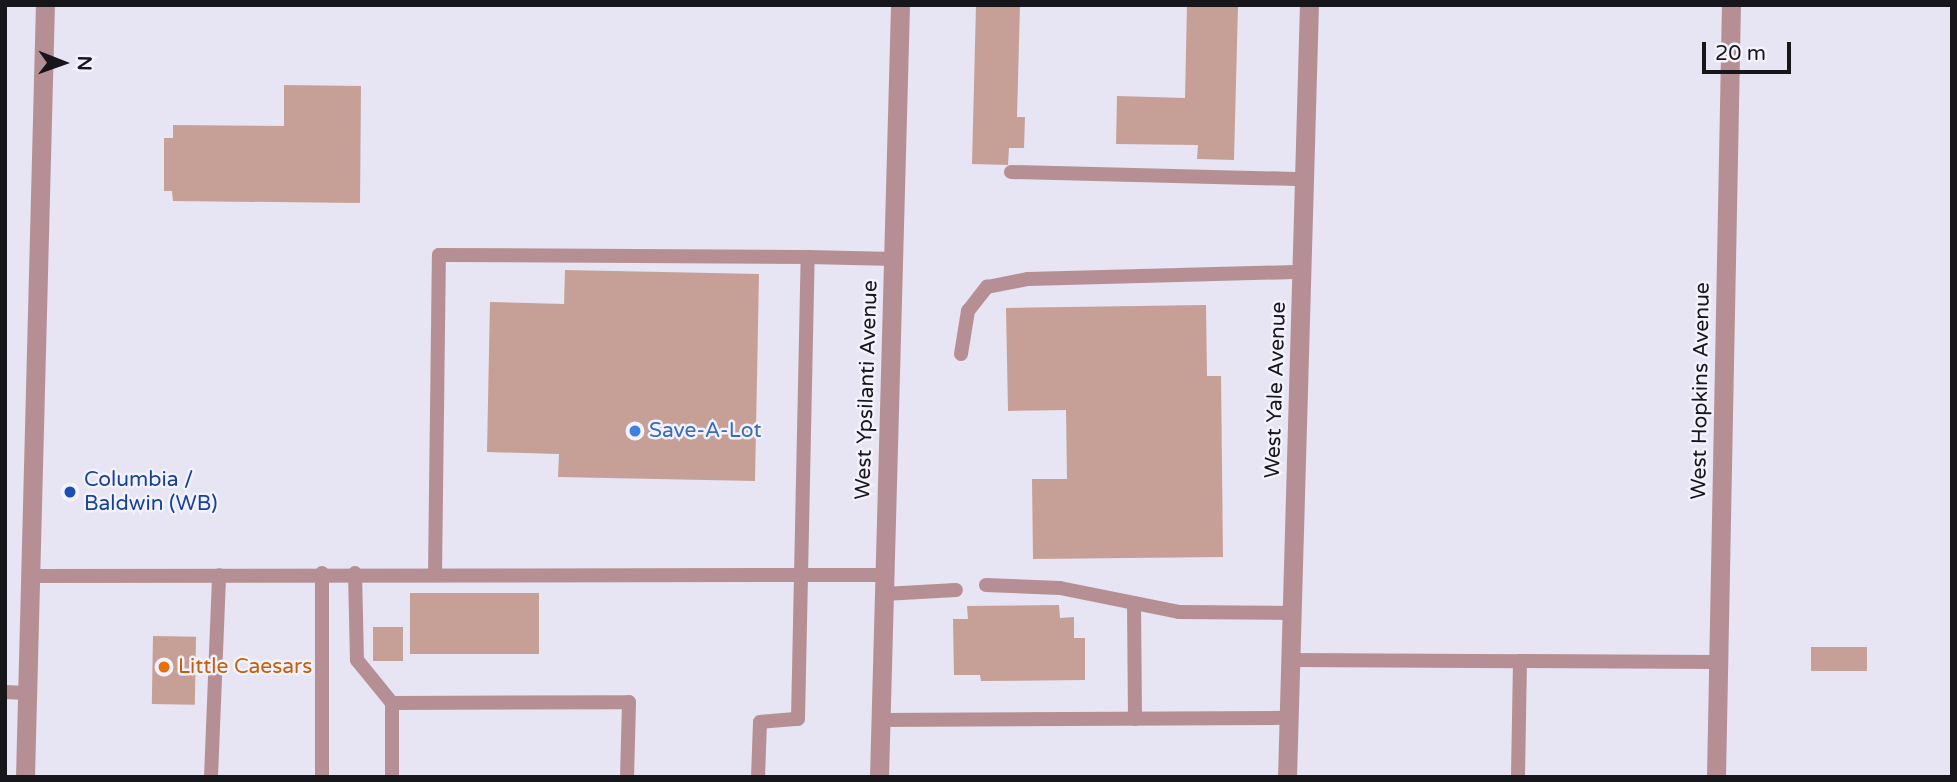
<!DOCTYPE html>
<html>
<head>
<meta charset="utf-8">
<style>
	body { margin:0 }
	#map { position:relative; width:1957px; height:782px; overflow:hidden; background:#e7e4f3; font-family:"Varela Round",sans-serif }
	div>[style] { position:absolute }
	.building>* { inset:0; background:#c6a096; transform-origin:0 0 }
	.service>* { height:14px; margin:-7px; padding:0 7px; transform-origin:7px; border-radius:7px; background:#b68f95 }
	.minor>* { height:19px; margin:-9.5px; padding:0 9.5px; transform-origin:9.5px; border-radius:9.5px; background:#b68f95 }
	.dots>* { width:19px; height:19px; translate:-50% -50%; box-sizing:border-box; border:4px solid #f4f2fe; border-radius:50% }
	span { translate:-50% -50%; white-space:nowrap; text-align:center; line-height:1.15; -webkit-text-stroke:5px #f4f2fe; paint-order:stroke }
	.street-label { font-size:21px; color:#17161b }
	.shop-label { font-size:21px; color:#366cbe }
	.left { translate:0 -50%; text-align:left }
	.transit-label { font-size:21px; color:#164399 }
	.food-label { font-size:21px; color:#c56008 }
	.frame { position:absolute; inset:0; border:7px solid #17161b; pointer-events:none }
	.north { position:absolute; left:28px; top:28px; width:70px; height:70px; -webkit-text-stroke:5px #f4f2fe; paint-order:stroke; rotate:91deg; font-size:19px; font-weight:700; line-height:28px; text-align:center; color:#17161b }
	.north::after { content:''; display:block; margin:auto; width:24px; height:32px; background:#17161b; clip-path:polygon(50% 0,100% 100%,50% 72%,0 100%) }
	.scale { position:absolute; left:1702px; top:42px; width:89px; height:32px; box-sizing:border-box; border:4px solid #17161b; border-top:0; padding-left:9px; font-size:21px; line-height:24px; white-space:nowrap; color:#17161b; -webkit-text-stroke:5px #f4f2fe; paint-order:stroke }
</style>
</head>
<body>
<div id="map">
	<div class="building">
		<i style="clip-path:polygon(976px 5px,1020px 5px,1017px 117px,1025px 117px,1024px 148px,1009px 148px,1008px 165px,972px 164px)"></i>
		<i style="clip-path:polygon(1187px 5px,1238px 5px,1234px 160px,1197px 159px,1198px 145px,1116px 144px,1117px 96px,1185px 98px)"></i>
		<i style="clip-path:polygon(284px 85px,361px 86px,360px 203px,173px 201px,172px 191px,164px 191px,164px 138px,173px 138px,173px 125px,284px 126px)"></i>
		<i style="clip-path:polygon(565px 270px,759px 274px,755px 481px,558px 477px,559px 454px,487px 452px,490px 302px,564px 304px)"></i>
		<i style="clip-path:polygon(1206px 305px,1207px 376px,1221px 376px,1223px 557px,1033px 559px,1032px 479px,1067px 479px,1066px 410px,1008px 411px,1006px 308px)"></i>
		<i style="left:410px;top:593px;width:129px;height:61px"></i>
		<i style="clip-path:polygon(1059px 605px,1060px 618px,1074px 617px,1074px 638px,1085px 638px,1085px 680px,981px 681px,980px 675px,954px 675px,953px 619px,968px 619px,967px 606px)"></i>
		<i style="left:373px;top:627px;width:30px;height:34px"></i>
		<i style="left:153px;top:636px;width:43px;height:68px;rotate:1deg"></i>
		<i style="left:1811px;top:647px;width:56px;height:24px"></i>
	</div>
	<div class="service">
		<i style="left:1011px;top:172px;width:293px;rotate:1.4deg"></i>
		<i style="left:961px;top:354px;width:44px;rotate:-80.8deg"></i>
		<i style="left:968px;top:311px;width:31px;rotate:-52deg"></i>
		<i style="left:987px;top:287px;width:42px;rotate:-11deg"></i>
		<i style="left:1028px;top:279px;width:274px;rotate:-1.5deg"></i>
		<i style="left:355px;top:573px;width:87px;rotate:88.7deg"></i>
		<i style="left:357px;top:660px;width:55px;rotate:50.9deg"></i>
		<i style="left:392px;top:703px;width:74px;rotate:90deg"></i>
		<i style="left:435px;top:575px;width:320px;rotate:-89.3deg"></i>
		<i style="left:439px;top:255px;width:369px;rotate:0.3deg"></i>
		<i style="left:30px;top:576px;width:855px;rotate:-0.07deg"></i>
		<i style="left:986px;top:585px;width:74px;rotate:2.3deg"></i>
		<i style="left:1060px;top:588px;width:121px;rotate:11.4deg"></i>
		<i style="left:1179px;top:612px;width:113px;rotate:0.5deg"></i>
		<i style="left:884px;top:594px;width:72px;rotate:-3.2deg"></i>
		<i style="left:1134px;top:603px;width:116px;rotate:89.5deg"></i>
		<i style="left:1291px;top:660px;width:229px;rotate:0.3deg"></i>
		<i style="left:1520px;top:661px;width:116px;rotate:91deg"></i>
		<i style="left:1520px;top:661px;width:199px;rotate:0.3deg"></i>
		<i style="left:5px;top:692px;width:21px;rotate:3deg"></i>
		<i style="left:392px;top:703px;width:237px;rotate:-0.2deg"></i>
		<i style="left:629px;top:702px;width:75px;rotate:91.5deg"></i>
		<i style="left:880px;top:720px;width:409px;rotate:-0.3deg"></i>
		<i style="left:211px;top:777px;width:202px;rotate:-87.7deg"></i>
		<i style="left:322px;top:777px;width:204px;rotate:-90deg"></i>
		<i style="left:758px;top:777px;width:55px;rotate:-87.9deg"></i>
		<i style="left:760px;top:722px;width:38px;rotate:-5deg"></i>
		<i style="left:798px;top:719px;width:462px;rotate:-88.8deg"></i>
		<i style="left:808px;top:257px;width:86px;rotate:1.3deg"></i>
	</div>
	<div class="minor">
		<i style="left:25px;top:777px;width:772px;rotate:-88.52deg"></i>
		<i style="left:879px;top:777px;width:772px;rotate:-88.44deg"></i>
		<i style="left:1287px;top:777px;width:772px;rotate:-88.37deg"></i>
		<i style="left:1716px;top:777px;width:772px;rotate:-88.89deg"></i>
	</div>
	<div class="dots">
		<i style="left:635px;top:431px;background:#3f7fe0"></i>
		<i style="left:70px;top:492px;background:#1a4fb4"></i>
		<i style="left:164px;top:667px;background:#e8710a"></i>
	</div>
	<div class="street-label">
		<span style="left:867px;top:390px;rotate:-88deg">West Ypsilanti Avenue</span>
		<span style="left:1276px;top:390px;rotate:-88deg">West Yale Avenue</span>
		<span style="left:1701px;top:391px;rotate:-89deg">West Hopkins Avenue</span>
	</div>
	<div class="shop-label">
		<span class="left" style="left:649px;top:431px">Save-A-Lot</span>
	</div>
	<div class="transit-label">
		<span class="left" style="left:84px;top:492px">Columbia /<br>Baldwin (WB)</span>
	</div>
	<div class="food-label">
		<span class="left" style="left:178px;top:667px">Little Caesars</span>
	</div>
	<div class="frame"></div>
	<div class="north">N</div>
	<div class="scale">20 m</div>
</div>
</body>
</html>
